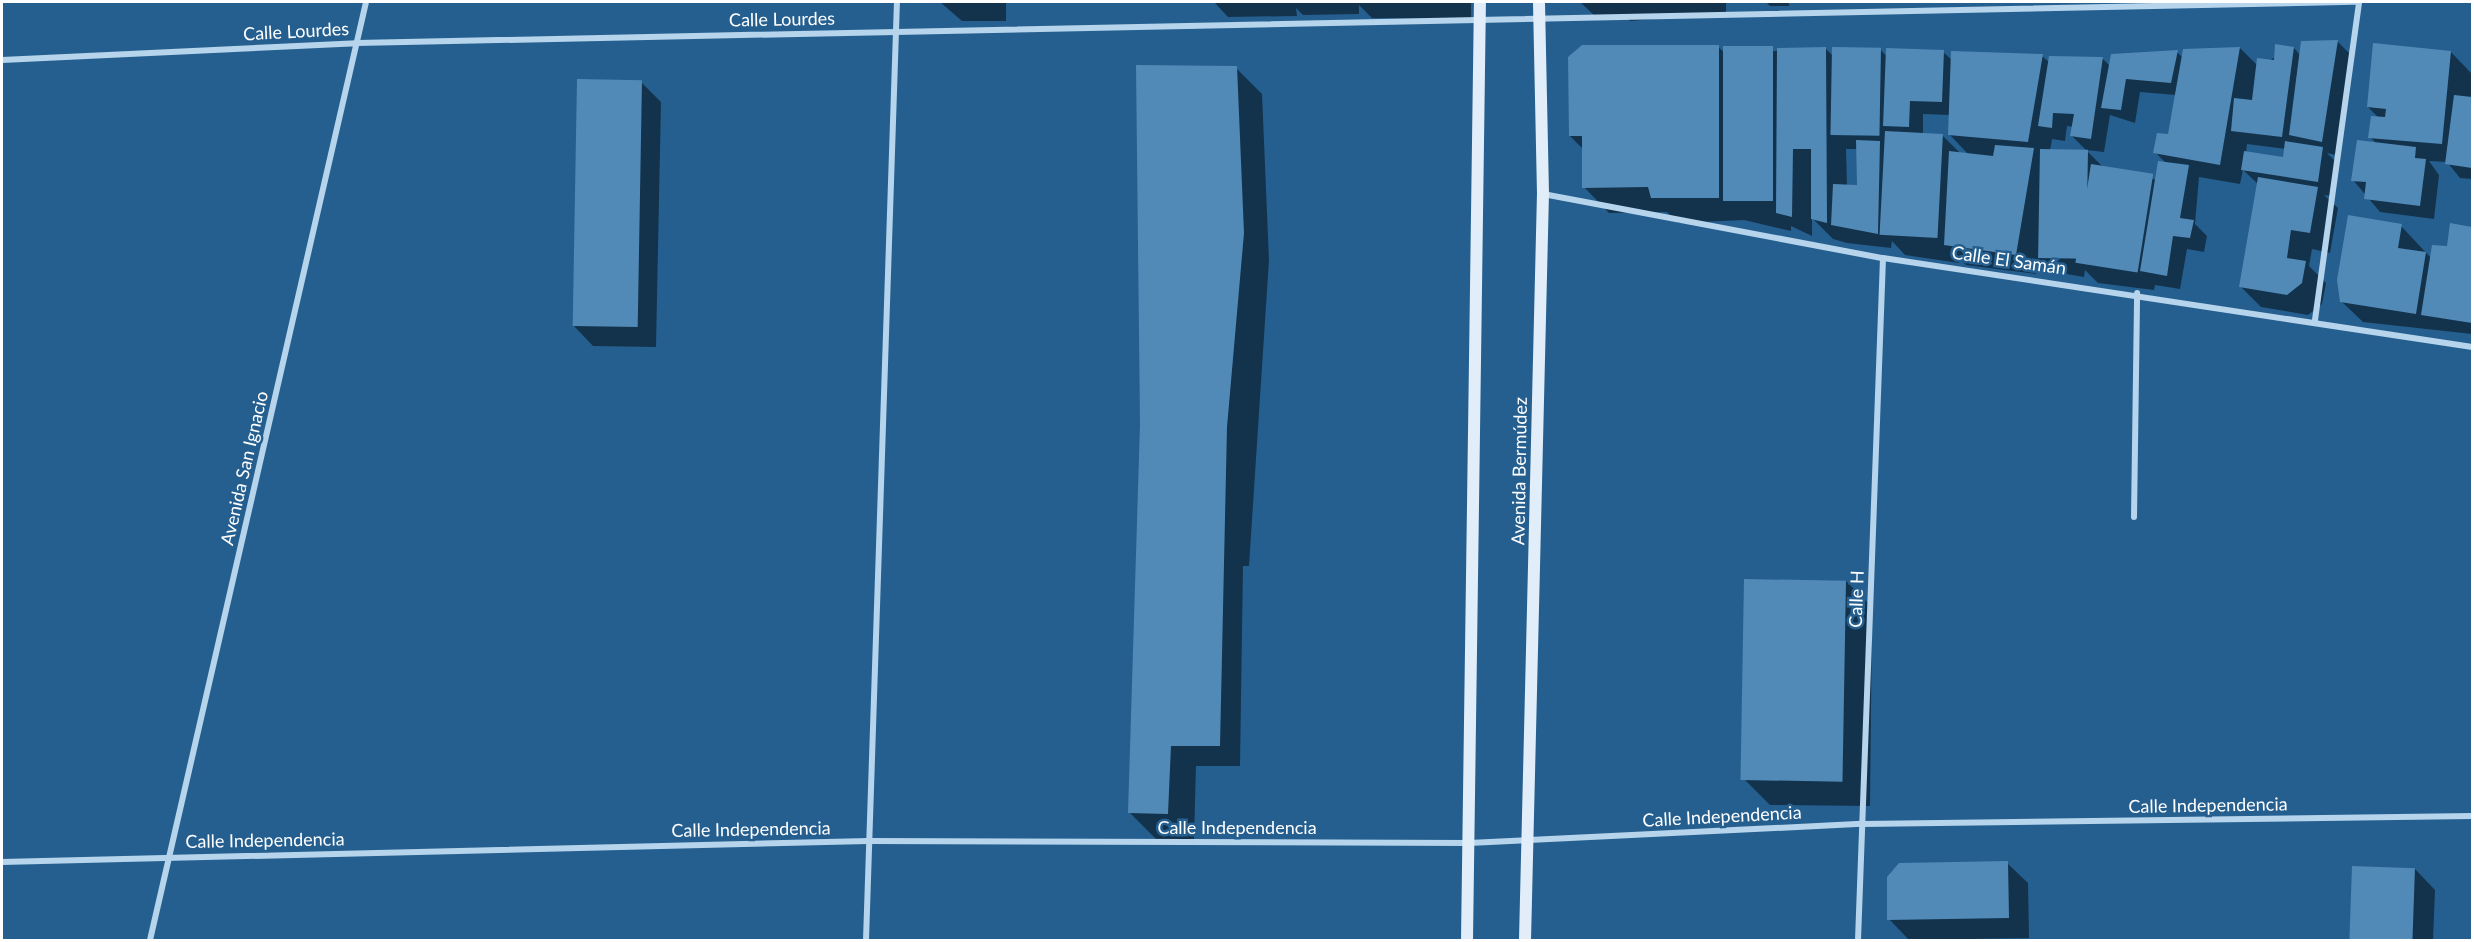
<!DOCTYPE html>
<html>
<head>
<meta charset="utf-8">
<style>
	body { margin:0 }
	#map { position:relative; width:2474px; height:942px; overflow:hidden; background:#255f8f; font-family:Lato,sans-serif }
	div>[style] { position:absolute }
	.shadow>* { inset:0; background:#0007; transform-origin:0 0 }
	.building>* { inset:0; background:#528ab7; transform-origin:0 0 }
	.street>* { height:6px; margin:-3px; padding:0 3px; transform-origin:3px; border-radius:3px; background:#b6d4eb }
	.secondary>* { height:12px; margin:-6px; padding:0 6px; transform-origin:6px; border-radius:6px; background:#e1eef9 }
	span { translate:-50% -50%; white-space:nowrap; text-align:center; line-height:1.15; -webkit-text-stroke:5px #255f8f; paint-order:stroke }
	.street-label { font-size:18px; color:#fff }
	.frame { position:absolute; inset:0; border:3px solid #fff; pointer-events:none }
</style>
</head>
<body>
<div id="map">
	<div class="shadow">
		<i style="clip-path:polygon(940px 2px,1006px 2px,1006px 21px,962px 21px)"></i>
		<i style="clip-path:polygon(1214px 2px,1471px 2px,1471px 19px,1372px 18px,1359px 5px,1359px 14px,1303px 15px,1296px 8px,1297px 16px,1228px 17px)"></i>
		<i style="clip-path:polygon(1580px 2px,1726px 2px,1726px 13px,1630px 21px,1625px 15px,1595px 16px)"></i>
		<i style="clip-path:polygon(1766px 2px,1789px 2px,1789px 6px,1770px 6px)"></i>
		<i style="left:1827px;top:2px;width:19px;height:1px"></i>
		<i style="clip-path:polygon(evenodd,2338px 42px,2352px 56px,2336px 155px,2327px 153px,2337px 163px,2331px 196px,2324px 195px,2338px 208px,2330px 253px,2312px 249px,2309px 266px,2326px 283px,2322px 304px,2308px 315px,2261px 307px,2241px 287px,2258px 184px,2243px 170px,2240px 184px,2199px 177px,2195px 224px,2207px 236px,2204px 252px,2187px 249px,2180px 289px,2155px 285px,2154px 290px,2098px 283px,2085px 270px,2084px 277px,2037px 269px,2036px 274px,1966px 265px,1959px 258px,1959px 263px,1905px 255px,1892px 241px,1891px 248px,1847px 243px,1833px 239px,1812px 218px,1812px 236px,1791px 226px,1791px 231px,1744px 220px,1678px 223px,1667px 212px,1609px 213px,1584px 187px,1583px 149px,1570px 136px,1718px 47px,1725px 53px,1826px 49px,1834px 57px,1880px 49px,1887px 57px,1943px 52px,1952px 60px,2042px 56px,2050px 63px,2051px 57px,2103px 59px,2110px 66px,2177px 52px,2183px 58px,2184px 51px,2240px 48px,2258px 66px,2294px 48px,2301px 56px,2302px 43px,2338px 42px,2140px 92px,2176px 95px,2169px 136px,2155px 152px,2166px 163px,2157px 180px,2102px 166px,2088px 152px,2050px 151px,2052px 139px,2065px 141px,2067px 126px,2074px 127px,2072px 136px,2086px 150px,2104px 152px,2110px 115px,2135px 123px,2140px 92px,2338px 42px,1923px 114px,1950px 115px,1950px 135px,1969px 155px,1960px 153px,1942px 135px,1923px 134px,1923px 114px,2338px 42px,2247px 144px,2286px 149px,2284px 159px,2246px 153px,2247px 144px,2338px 42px,1846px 149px,1858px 149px,1858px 187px,1847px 186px,1846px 149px)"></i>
		<i style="clip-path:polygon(2451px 52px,2471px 73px,2472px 179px,2460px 178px,2447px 162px,2429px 161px,2439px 175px,2434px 219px,2380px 212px,2353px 180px,2377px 144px,2370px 137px,2380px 119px,2368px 107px)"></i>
		<i style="clip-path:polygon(1236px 68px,1262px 94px,1269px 260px,1249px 566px,1243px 566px,1240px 766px,1196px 766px,1194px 839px,1156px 839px,1130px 813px)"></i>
		<i style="clip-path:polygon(641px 82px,661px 102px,656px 347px,593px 346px,573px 325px)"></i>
		<i style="clip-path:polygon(2452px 225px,2472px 228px,2472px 334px,2363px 322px,2342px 302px,2401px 226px,2432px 259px,2448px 248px)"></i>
		<i style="clip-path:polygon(1846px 581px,1872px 607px,1870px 806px,1770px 805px,1744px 779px)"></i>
		<i style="clip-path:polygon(2007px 863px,2028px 883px,2029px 938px,1909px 940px,1889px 919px)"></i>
		<i style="clip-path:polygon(2354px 868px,2415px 869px,2435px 890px,2433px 940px,2351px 940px)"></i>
	</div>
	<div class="building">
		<i style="clip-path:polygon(2338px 40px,2322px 142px,2289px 135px,2301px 41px)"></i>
		<i style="clip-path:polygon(2373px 43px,2451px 51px,2442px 144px,2368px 138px,2371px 116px,2385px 117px,2386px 109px,2367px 107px)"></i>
		<i style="clip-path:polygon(2275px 44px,2294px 47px,2282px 137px,2231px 131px,2234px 98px,2252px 100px,2257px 58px,2274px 60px)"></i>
		<i style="clip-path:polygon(1582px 45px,1719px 45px,1719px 198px,1651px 198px,1648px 187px,1582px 188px,1582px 136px,1569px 136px,1568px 57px)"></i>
		<i style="left:1723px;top:46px;width:50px;height:155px"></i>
		<i style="clip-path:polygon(1826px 47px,1827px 223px,1811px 219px,1811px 149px,1793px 149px,1792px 217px,1776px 213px,1777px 48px)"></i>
		<i style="left:1832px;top:47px;width:49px;height:88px;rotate:1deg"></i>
		<i style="clip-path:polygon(2240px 47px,2220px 165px,2153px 153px,2157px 133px,2168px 134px,2183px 49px)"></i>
		<i style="clip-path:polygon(1886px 48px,1944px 50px,1942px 102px,1910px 101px,1909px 127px,1883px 126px)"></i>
		<i style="clip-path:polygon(2178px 50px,2171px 83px,2126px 79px,2121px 110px,2101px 108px,2111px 54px)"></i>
		<i style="clip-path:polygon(1951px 51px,2043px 54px,2028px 142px,1948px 135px)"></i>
		<i style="clip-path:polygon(2049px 56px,2103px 57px,2091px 139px,2070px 136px,2074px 114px,2053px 113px,2052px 128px,2038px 126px)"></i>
		<i style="clip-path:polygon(1136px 65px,1237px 66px,1244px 233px,1227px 427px,1220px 746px,1171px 746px,1168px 814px,1128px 813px,1140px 424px)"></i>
		<i style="left:577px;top:79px;width:65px;height:247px;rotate:1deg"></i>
		<i style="clip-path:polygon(2454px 95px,2472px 97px,2472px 168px,2445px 164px)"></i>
		<i style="left:1885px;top:131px;width:58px;height:104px;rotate:3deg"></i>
		<i style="clip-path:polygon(1856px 140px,1880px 141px,1878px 234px,1831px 225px,1833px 184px,1857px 185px)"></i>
		<i style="clip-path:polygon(2357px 140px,2416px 147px,2415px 158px,2426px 159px,2420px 206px,2364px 199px,2366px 182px,2351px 181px)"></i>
		<i style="clip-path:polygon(2285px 141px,2323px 147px,2318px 182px,2241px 170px,2244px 151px,2283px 157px)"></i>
		<i style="clip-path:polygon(1995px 145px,2034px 148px,2016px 255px,1944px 245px,1949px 151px,1993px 156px)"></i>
		<i style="left:2040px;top:149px;width:48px;height:109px;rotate:1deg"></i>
		<i style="clip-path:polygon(2158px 161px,2189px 165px,2180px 218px,2194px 220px,2190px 238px,2173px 236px,2167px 276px,2140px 271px)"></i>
		<i style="left:2091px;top:164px;width:63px;height:100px;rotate:9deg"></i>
		<i style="clip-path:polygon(2258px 177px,2318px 187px,2310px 233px,2291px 230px,2287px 258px,2306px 261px,2302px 283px,2287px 295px,2239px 287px)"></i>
		<i style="clip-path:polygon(2348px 215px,2402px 224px,2398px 248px,2426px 252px,2416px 314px,2340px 302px,2337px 280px)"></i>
		<i style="clip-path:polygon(2450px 223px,2472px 227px,2472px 323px,2421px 315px,2432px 245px,2447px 246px)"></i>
		<i style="left:1744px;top:579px;width:102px;height:201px;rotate:1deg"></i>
		<i style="clip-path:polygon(2008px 861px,2009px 918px,1887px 920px,1887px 877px,1899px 863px)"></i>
		<i style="left:2352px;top:866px;width:63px;height:74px;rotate:2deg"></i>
	</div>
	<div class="street">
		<i style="left:2px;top:60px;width:355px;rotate:-2.7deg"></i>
		<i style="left:357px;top:43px;width:1998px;rotate:-1.18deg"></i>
		<i style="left:1543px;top:194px;width:346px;rotate:10.7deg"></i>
		<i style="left:1883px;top:258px;width:596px;rotate:8.59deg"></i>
		<i style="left:2315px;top:320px;width:321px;rotate:-82.1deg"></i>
		<i style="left:2134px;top:517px;width:224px;rotate:-89.2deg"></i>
		<i style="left:2px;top:862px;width:867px;rotate:-1.39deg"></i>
		<i style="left:869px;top:841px;width:600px;rotate:0.19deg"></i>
		<i style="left:1469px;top:843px;width:393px;rotate:-2.8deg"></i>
		<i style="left:1862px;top:824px;width:610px;rotate:-0.75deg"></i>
		<i style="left:150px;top:940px;width:963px;rotate:-77.03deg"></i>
		<i style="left:866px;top:940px;width:939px;rotate:-88.11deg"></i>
		<i style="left:1858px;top:940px;width:682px;rotate:-87.9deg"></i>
	</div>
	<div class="secondary">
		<i style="left:1467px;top:940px;width:938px;rotate:-89.21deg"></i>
		<i style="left:1525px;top:940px;width:746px;rotate:-88.62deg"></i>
		<i style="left:1543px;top:194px;width:192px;rotate:-91.2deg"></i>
	</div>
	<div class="street-label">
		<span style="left:782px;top:19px;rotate:-1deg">Calle Lourdes</span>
		<span style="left:296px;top:31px;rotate:-3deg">Calle Lourdes</span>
		<span style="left:2009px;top:260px;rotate:8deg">Calle El Samán</span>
		<span style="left:244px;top:468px;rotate:-77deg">Avenida San Ignacio</span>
		<span style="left:1519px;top:471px;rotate:-89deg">Avenida Bermúdez</span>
		<span style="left:1856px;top:599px;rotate:-88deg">Calle H</span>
		<span style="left:2208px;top:805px;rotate:-1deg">Calle Independencia</span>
		<span style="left:1722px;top:816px;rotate:-3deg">Calle Independencia</span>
		<span style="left:1237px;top:827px">Calle Independencia</span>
		<span style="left:751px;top:829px;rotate:-1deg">Calle Independencia</span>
		<span style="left:265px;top:840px;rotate:-1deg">Calle Independencia</span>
	</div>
	<div class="frame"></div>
</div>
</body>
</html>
